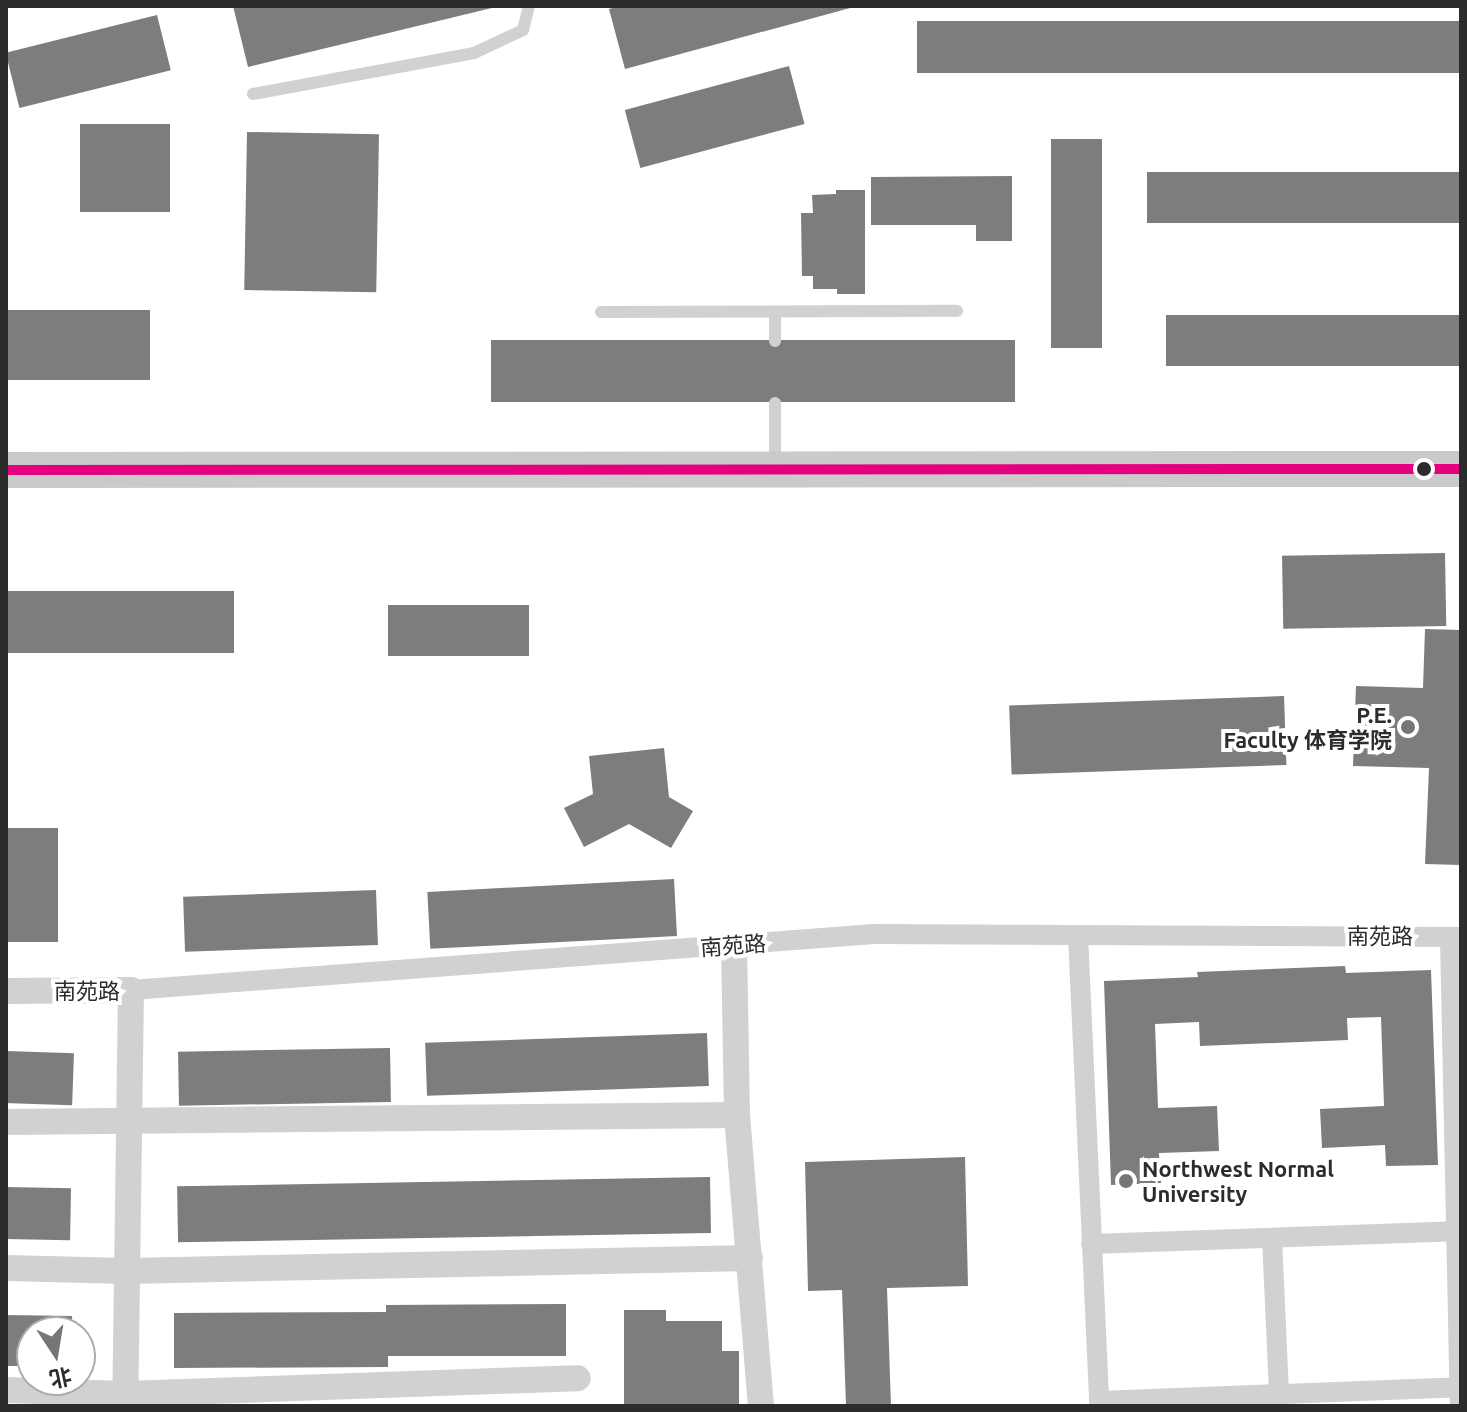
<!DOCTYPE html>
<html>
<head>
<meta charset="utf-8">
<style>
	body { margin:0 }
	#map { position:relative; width:1467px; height:1412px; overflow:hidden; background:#fff; font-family:Ubuntu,"Noto Sans SC",sans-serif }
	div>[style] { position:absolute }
	.building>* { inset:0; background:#7d7d7d; transform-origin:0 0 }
	.service>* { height:12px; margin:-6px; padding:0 6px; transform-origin:6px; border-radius:6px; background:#d1d1d1 }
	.pedestrian>* { height:20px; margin:-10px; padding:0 10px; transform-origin:10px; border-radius:10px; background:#d1d1d1 }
	.minor>* { height:26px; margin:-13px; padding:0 13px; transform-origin:13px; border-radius:13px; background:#d1d1d1 }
	.secondary>* { height:36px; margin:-18px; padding:0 18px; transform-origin:18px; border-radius:18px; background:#cacaca }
	.bus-1>* { height:10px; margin:-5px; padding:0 5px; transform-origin:5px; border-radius:5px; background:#e5007d }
	.dots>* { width:22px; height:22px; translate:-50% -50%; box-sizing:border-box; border:4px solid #fff; border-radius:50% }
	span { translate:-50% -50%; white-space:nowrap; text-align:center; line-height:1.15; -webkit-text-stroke:8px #fff; paint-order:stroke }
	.poi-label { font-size:22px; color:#2c2c2c; font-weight:700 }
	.right { translate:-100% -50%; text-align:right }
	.left { translate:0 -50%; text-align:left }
	.street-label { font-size:22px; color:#2c2c2c }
	.frame { position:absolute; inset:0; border:8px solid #2c2c2c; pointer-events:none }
	.north { position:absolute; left:16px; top:1316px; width:80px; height:80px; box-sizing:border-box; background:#fff; border:2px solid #ababab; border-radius:50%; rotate:168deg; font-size:22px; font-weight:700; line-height:32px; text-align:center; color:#2c2c2c }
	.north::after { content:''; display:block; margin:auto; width:28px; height:36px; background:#767676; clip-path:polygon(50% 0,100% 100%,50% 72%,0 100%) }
</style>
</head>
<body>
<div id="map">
	<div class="building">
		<i style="clip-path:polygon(233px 6px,495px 6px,496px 7px,248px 67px)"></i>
		<i style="clip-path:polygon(621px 6px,854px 6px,854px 7px,625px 69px,609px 9px)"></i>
		<i style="left:157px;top:15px;width:57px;height:156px;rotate:76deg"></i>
		<i style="left:1461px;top:21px;width:52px;height:544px;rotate:90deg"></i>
		<i style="left:789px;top:66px;width:60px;height:170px;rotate:75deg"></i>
		<i style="left:80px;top:124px;width:90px;height:88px"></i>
		<i style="left:247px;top:132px;width:132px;height:158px;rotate:1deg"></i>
		<i style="left:1102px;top:139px;width:209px;height:51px;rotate:90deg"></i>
		<i style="left:1461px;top:172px;width:51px;height:314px;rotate:90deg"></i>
		<i style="clip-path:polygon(1012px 176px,1012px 241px,976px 241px,976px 225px,871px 225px,871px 177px)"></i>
		<i style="clip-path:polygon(836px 190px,865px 190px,865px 294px,837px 294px,837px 289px,813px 289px,813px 276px,802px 276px,801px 213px,813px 213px,812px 195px,836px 194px)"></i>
		<i style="left:6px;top:310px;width:144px;height:70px"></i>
		<i style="left:1461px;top:315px;width:51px;height:295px;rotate:90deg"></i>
		<i style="left:1015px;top:340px;width:62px;height:524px;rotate:90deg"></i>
		<i style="left:1445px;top:553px;width:73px;height:163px;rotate:89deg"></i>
		<i style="left:6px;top:591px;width:228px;height:62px"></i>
		<i style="left:529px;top:605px;width:51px;height:141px;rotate:90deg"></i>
		<i style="clip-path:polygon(1425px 629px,1461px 630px,1461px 865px,1425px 864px,1429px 768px,1353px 766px,1356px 686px,1423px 688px)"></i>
		<i style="left:1284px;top:696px;width:69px;height:275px;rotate:88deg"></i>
		<i style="clip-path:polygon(664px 748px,669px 797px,693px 811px,671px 848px,629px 824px,584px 847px,564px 808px,593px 794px,589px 756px)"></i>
		<i style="left:6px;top:828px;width:52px;height:114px"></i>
		<i style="left:674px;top:879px;width:57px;height:247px;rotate:87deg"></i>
		<i style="left:376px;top:890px;width:55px;height:193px;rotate:88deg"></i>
		<i style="clip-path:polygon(1345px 966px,1346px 973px,1431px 970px,1438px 1165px,1386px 1166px,1385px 1145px,1322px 1148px,1320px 1109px,1384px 1106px,1381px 1017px,1347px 1018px,1348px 1040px,1200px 1046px,1199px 1022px,1155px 1024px,1158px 1108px,1217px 1106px,1219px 1151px,1159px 1153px,1161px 1183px,1111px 1185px,1104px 981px,1198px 977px,1197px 972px)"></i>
		<i style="left:707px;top:1033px;width:53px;height:282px;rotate:88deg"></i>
		<i style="left:390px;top:1048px;width:54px;height:212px;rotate:89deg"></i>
		<i style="left:6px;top:1051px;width:68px;height:52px;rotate:2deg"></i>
		<i style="clip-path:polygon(965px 1157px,968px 1286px,887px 1288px,891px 1406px,846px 1406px,842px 1290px,808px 1291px,805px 1162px)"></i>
		<i style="left:710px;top:1177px;width:56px;height:533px;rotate:89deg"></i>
		<i style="left:6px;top:1187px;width:65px;height:52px;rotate:1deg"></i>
		<i style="clip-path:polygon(566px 1304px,566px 1356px,388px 1356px,388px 1367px,174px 1368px,174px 1313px,386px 1312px,386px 1305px)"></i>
		<i style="clip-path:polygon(624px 1310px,666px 1310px,666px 1321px,722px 1321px,722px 1351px,739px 1351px,739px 1406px,624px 1406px)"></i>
		<i style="clip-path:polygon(6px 1315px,72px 1316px,72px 1332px,32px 1332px,32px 1366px,6px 1366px)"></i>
	</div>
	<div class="service">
		<i style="left:253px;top:94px;width:225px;rotate:-10.5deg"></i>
		<i style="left:474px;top:53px;width:54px;rotate:-25.1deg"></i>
		<i style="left:523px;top:30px;width:25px;rotate:-76deg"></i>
		<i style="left:601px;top:312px;width:356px;rotate:-0.2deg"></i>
		<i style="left:775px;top:341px;width:29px;rotate:-90deg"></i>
		<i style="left:775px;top:403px;width:65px;rotate:90deg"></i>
	</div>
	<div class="pedestrian">
		<i style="left:1078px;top:935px;width:471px;rotate:87.4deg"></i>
		<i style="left:1450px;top:937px;width:469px;rotate:88.8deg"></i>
		<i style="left:131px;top:990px;width:745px;rotate:-4.31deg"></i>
		<i style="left:874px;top:934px;width:587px;rotate:0.29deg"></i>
		<i style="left:1272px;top:1238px;width:156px;rotate:87.4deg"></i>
		<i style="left:1091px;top:1244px;width:365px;rotate:-2deg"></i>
		<i style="left:1099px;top:1401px;width:361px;rotate:-2.2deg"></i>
	</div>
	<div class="minor">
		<i style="left:734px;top:944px;width:171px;rotate:89deg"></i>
		<i style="left:737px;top:1115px;width:292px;rotate:85.3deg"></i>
		<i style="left:6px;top:991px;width:125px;rotate:-0.5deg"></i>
		<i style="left:131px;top:990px;width:416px;rotate:90.8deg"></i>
		<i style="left:6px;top:1122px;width:731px;rotate:-0.55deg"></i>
		<i style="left:6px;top:1268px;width:121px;rotate:1.4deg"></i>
		<i style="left:127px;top:1271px;width:623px;rotate:-1.2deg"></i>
		<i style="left:6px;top:1390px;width:119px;rotate:1.9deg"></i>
		<i style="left:125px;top:1394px;width:453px;rotate:-2deg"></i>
	</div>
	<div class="secondary">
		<i style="left:6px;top:470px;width:1455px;rotate:-0.04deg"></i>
	</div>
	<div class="bus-1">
		<i style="left:6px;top:470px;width:1455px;rotate:-0.04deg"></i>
	</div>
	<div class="dots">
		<i style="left:1424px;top:469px;background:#2c2c2c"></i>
		<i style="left:1408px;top:727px;background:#767676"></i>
		<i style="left:1126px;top:1181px;background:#767676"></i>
	</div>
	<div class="poi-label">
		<span class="right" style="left:1392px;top:727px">P.E.<br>Faculty 体育学院</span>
		<span class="left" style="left:1142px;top:1181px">Northwest Normal<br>University</span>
	</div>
	<div class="street-label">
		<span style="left:1380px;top:936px">南苑路</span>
		<span style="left:733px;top:945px;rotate:-4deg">南苑路</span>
		<span style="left:87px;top:991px">南苑路</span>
	</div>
	<div class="frame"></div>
	<div class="north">北</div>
</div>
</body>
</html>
